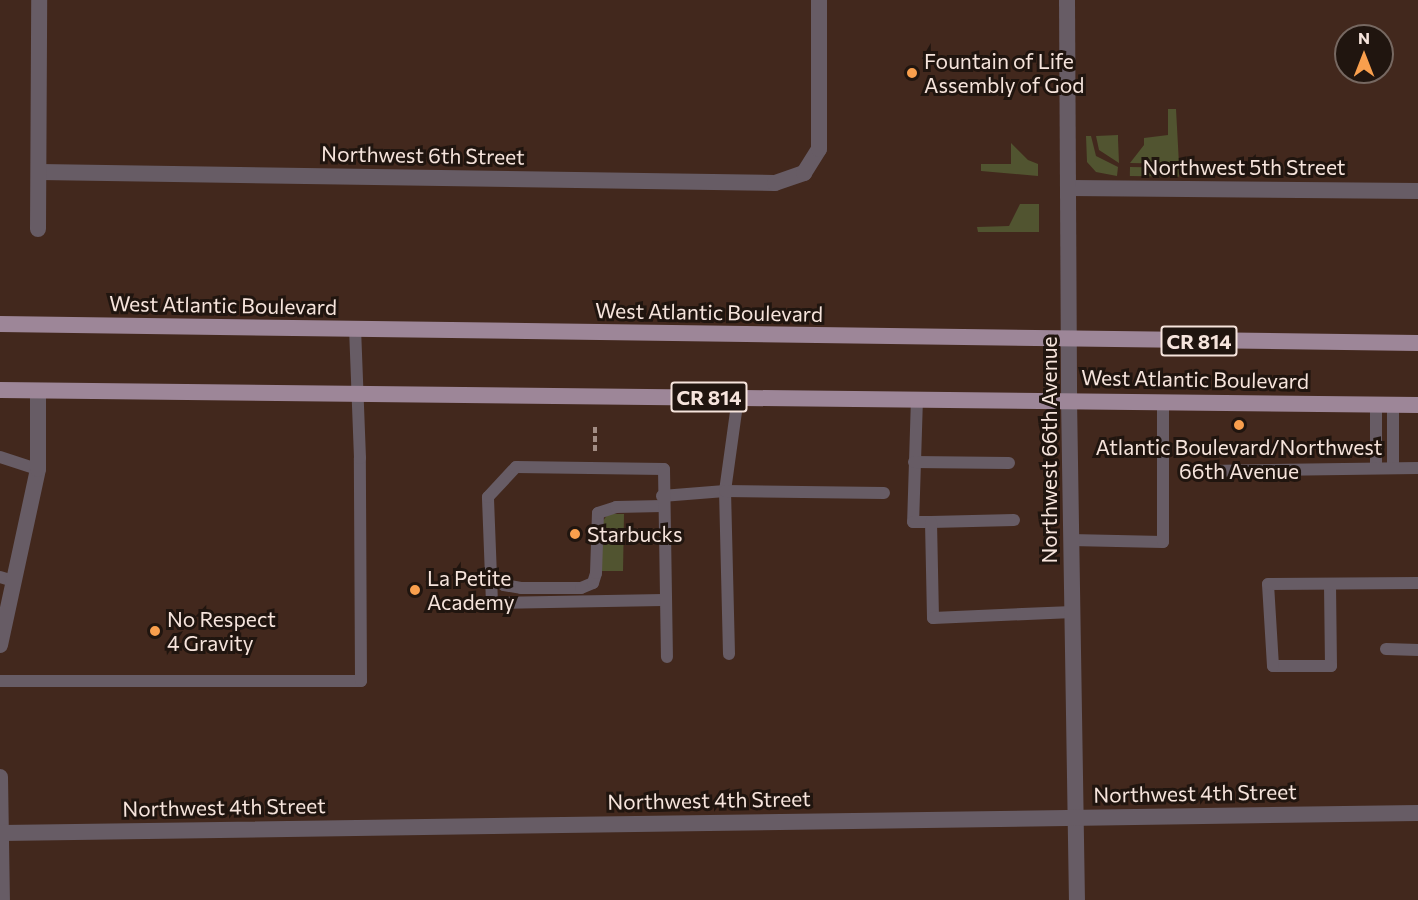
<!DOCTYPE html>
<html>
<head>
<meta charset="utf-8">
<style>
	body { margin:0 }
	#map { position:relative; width:1418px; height:900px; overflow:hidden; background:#42281d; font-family:Commissioner,sans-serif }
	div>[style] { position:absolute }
	.green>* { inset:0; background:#515430; transform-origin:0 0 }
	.path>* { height:4px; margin-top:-2px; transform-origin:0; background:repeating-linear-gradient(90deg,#a38d84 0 6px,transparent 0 9px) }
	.service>* { height:12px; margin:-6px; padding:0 6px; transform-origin:6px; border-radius:6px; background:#675c65 }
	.minor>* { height:16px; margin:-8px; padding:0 8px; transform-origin:8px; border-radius:8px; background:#675c65 }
	.tertiary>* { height:16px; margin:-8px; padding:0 8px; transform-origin:8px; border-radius:8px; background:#675c65 }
	.primary>* { height:16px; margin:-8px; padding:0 8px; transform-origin:8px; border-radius:8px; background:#9d8698 }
	.dots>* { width:16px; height:16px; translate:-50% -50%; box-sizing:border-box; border:3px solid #20150f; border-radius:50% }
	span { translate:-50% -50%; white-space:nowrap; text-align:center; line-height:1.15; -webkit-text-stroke:6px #20150f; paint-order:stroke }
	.shield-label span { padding:2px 4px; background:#20150f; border:2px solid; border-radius:4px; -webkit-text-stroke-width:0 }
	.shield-label { font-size:20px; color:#f6e4dc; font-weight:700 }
	.poi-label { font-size:21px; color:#f6e4dc }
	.left { translate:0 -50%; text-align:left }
	.street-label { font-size:21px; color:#f6e4dc }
	.north { position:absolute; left:1334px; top:24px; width:60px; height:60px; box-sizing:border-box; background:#20150f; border:2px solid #766861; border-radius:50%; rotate:0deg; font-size:16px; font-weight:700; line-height:24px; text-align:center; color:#f6e4dc }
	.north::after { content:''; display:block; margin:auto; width:21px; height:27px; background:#f99f4d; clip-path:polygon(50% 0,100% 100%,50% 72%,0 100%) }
</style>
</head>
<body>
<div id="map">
	<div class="green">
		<i style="clip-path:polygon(1168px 109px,1176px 109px,1179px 164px,1130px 163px,1144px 145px,1144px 138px,1168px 135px)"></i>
		<i style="clip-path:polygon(1118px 135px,1118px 139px,1119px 163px,1099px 150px,1096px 136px)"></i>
		<i style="clip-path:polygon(1086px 136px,1091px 136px,1096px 156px,1118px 167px,1117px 176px,1096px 172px,1087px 162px)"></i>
		<i style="clip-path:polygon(1011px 143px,1028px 160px,1038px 164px,1038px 176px,981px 171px,981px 164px,1011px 164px)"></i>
		<i style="left:1130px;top:167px;width:49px;height:9px;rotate:1deg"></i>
		<i style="clip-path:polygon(1020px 204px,1039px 204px,1039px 232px,978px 232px,977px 227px,1009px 226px)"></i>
		<i style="clip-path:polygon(608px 514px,624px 514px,623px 571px,601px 571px,602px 522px)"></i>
	</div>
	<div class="path">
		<i style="left:595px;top:427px;width:27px;rotate:90deg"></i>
	</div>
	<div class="service">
		<i style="left:917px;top:398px;width:124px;rotate:91.8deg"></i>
		<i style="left:913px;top:522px;width:18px"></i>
		<i style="left:1393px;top:405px;width:63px;rotate:90deg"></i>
		<i style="left:0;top:457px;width:40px;rotate:18deg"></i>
		<i style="left:914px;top:462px;width:95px;rotate:0.6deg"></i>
		<i style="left:1376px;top:468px;width:64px;rotate:-90deg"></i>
		<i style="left:1206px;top:471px;width:212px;rotate:-0.8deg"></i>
		<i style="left:662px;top:496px;width:63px;rotate:-4.5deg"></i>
		<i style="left:725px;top:491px;width:95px;rotate:-82.1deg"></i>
		<i style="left:1014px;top:520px;width:83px;rotate:178.6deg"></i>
		<i style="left:931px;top:522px;width:96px;rotate:88.8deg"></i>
		<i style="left:933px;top:618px;width:140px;rotate:-2.5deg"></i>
		<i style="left:1071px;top:540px;width:92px;rotate:1.2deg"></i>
		<i style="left:1163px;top:542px;width:141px;rotate:-90deg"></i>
		<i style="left:491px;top:575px;width:16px;rotate:38deg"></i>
		<i style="left:504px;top:585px;width:17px;rotate:10deg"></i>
		<i style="left:521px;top:588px;width:60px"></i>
		<i style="left:581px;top:588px;width:13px;rotate:-23deg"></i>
		<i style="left:593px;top:583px;width:10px;rotate:-73deg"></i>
		<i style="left:596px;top:573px;width:60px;rotate:-88.1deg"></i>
		<i style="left:598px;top:513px;width:19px;rotate:-18deg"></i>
		<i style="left:616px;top:507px;width:46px;rotate:-1.2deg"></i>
		<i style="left:0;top:577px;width:14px;rotate:17deg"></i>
		<i style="left:1330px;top:585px;width:81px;rotate:89.3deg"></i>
		<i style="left:1331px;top:666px;width:58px;rotate:180deg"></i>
		<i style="left:1273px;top:666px;width:82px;rotate:-93.5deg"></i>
		<i style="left:1268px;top:584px;width:150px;rotate:-0.4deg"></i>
		<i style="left:663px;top:600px;width:171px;rotate:179deg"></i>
		<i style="left:492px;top:603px;width:106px;rotate:-92.2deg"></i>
		<i style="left:488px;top:497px;width:41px;rotate:-47deg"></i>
		<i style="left:516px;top:467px;width:148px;rotate:0.8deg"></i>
		<i style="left:664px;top:469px;width:188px;rotate:89.1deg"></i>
		<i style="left:1386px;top:649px;width:32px;rotate:2deg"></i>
		<i style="left:729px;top:654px;width:163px;rotate:-91.4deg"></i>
		<i style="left:725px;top:491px;width:159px;rotate:0.7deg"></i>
		<i style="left:0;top:681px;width:361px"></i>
		<i style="left:361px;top:681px;width:223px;rotate:-90.3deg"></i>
		<i style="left:360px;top:458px;width:129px;rotate:-92.2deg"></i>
	</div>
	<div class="minor">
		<i style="left:40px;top:172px;width:735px;rotate:0.86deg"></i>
		<i style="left:775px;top:183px;width:31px;rotate:-19deg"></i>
		<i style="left:804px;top:173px;width:28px;rotate:-58deg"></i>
		<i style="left:819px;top:149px;width:149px;rotate:-90deg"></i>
		<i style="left:1070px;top:188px;width:348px;rotate:0.5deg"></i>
		<i style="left:38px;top:229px;width:229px;rotate:-89.7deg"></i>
		<i style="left:1069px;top:399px;width:501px;rotate:89.09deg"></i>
		<i style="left:0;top:645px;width:180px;rotate:-77.8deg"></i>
		<i style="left:38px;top:469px;width:78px;rotate:-90deg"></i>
		<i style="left:0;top:777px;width:123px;rotate:89.1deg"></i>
		<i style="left:2px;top:833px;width:1416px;rotate:-0.81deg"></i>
	</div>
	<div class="tertiary">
		<i style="left:1067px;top:0;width:399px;rotate:89.7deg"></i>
	</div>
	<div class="primary">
		<i style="left:0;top:324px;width:1418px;rotate:0.77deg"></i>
		<i style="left:0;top:390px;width:1418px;rotate:0.61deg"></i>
	</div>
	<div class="dots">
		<i style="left:912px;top:73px;background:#f99f4d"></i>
		<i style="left:1239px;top:425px;background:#f99f4d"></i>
		<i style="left:575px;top:534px;background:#f99f4d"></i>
		<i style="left:415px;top:590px;background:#f99f4d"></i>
		<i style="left:155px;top:631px;background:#f99f4d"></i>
	</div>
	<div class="shield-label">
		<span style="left:1199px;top:341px">CR 814</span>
		<span style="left:709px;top:397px">CR 814</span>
	</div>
	<div class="poi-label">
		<span class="left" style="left:924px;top:73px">Fountain of Life<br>Assembly of God</span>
		<span style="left:1239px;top:459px">Atlantic Boulevard/Northwest<br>66th Avenue</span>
		<span class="left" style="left:587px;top:534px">Starbucks</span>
		<span class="left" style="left:427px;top:590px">La Petite<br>Academy</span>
		<span class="left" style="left:167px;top:631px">No Respect<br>4 Gravity</span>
	</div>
	<div class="street-label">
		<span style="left:423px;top:155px;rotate:1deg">Northwest 6th Street</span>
		<span style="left:1244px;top:167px">Northwest 5th Street</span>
		<span style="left:223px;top:305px;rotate:1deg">West Atlantic Boulevard</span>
		<span style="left:709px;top:312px;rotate:1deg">West Atlantic Boulevard</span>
		<span style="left:1195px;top:379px;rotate:1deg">West Atlantic Boulevard</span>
		<span style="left:1049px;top:450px;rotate:-90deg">Northwest 66th Avenue</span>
		<span style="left:1195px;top:793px;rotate:-1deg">Northwest 4th Street</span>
		<span style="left:709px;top:800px;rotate:-1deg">Northwest 4th Street</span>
		<span style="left:224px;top:807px;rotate:-1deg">Northwest 4th Street</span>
	</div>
	<div class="north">N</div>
</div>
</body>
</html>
